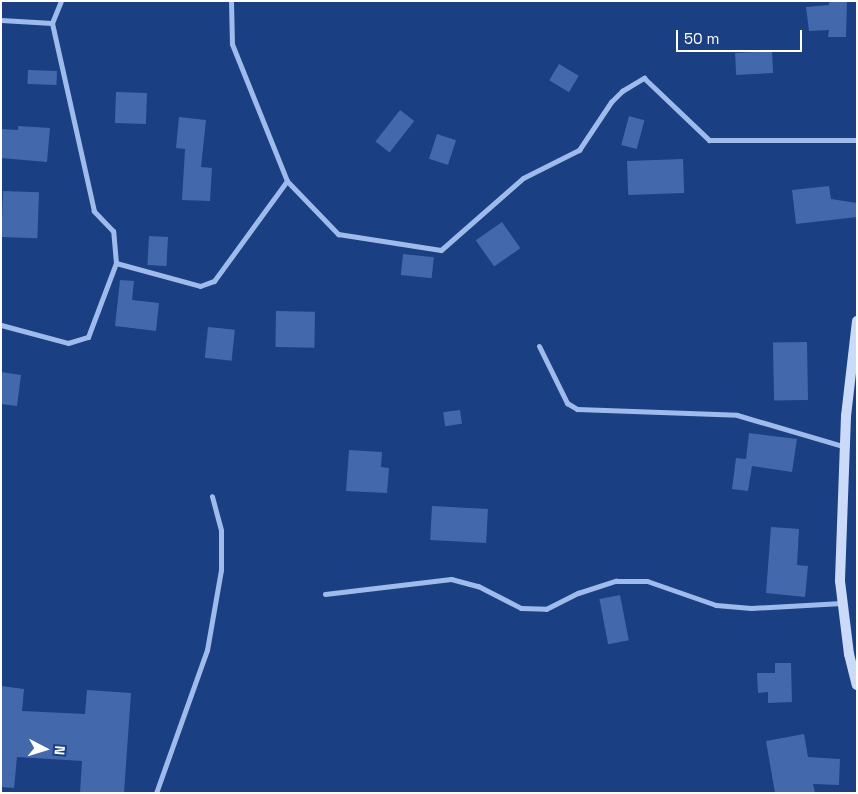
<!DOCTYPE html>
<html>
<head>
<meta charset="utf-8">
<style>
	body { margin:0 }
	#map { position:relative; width:858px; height:794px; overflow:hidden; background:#1a3f82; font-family:"Space Grotesk",sans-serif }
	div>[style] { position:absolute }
	.building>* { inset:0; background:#4369ac; transform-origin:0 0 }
	.street>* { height:5px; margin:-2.5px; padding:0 2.5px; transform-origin:2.5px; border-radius:2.5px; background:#9fbbeb }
	.secondary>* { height:10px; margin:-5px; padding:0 5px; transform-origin:5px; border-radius:5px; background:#cbdaf8 }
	span { translate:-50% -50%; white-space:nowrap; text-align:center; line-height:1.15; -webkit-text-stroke:5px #1a3f82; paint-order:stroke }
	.frame { position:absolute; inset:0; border:2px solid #fff; pointer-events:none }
	.north { position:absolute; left:20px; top:724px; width:50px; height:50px; -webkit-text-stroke:4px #1a3f82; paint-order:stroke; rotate:95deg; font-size:14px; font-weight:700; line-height:20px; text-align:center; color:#fff }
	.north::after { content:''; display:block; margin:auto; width:18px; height:22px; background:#fff; clip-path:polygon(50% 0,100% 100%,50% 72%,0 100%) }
	.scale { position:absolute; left:676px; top:30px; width:126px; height:22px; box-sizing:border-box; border:2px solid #fff; border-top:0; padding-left:6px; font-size:15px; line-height:18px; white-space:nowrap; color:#fff; -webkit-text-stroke:4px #1a3f82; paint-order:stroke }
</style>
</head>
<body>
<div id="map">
	<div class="building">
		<i style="clip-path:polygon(829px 1px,847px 1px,846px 37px,828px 37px,829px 30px,809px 31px,806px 7px,829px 5px)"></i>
		<i style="left:772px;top:51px;width:22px;height:37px;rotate:87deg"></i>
		<i style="left:559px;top:64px;width:23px;height:19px;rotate:31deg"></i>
		<i style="left:28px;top:70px;width:29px;height:14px;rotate:2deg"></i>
		<i style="left:116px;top:92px;width:31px;height:31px;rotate:2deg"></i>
		<i style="left:400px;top:110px;width:18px;height:40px;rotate:38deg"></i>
		<i style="left:629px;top:116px;width:16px;height:30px;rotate:15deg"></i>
		<i style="clip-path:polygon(179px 117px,206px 120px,201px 167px,212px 168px,210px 201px,182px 200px,185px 149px,176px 148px)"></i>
		<i style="clip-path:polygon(18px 126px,50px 128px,47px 162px,1px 158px,1px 129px,18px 130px)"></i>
		<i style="left:437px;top:134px;width:20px;height:26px;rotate:18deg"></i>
		<i style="left:683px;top:159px;width:34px;height:56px;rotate:88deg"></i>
		<i style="clip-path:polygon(829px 186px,831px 199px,857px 203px,857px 217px,796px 224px,792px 190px)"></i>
		<i style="left:3px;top:191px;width:36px;height:46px;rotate:2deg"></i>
		<i style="left:502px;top:222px;width:32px;height:32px;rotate:55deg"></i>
		<i style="left:149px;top:236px;width:19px;height:29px;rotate:3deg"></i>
		<i style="left:403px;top:254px;width:31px;height:21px;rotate:6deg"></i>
		<i style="clip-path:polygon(120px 280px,134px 281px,132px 300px,159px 303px,156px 331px,115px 326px)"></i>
		<i style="left:276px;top:311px;width:39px;height:36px;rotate:1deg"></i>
		<i style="left:208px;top:327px;width:27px;height:31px;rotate:6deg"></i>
		<i style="left:807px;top:342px;width:58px;height:34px;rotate:89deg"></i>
		<i style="clip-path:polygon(1px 372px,21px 375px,17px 406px,1px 404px)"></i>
		<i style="left:460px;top:410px;width:14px;height:17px;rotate:82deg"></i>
		<i style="clip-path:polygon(749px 433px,797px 439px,792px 472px,752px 466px,748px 491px,732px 489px,736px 458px,746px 459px)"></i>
		<i style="clip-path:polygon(349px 450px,382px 452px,381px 467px,389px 468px,387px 493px,346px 491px)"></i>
		<i style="left:432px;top:506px;width:56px;height:34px;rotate:3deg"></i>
		<i style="clip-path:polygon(771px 527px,799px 529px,797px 565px,808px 566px,805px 597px,766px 593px)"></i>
		<i style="left:620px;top:595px;width:46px;height:21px;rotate:79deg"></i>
		<i style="clip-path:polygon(775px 663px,791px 663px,792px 702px,768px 703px,768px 692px,758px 693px,757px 673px,775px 673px)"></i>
		<i style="clip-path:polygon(1px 686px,24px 689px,22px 711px,85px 714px,87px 690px,131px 693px,124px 793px,80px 793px,82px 761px,17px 757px,14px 788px,1px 787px)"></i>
		<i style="clip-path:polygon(804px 734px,808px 757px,840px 759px,839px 785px,813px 784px,815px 793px,775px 793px,766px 741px)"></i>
	</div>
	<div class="street">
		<i style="left:231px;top:1px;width:43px;rotate:88.7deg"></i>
		<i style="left:232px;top:44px;width:148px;rotate:68.1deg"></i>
		<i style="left:287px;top:181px;width:74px;rotate:46.1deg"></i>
		<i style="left:338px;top:234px;width:104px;rotate:8.8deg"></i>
		<i style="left:441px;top:250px;width:109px;rotate:-41.3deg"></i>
		<i style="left:523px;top:178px;width:63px;rotate:-26.6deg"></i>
		<i style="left:579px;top:150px;width:58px;rotate:-56.3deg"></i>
		<i style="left:611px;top:102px;width:16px;rotate:-45deg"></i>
		<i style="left:622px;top:91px;width:26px;rotate:-31deg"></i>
		<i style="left:644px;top:78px;width:90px;rotate:43.6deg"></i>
		<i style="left:709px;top:140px;width:148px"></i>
		<i style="left:1px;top:20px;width:51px;rotate:3.4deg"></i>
		<i style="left:116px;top:263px;width:87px;rotate:15.3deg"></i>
		<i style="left:200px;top:286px;width:15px;rotate:-20deg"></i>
		<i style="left:214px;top:281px;width:124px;rotate:-53.9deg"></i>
		<i style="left:1px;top:325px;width:69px;rotate:15deg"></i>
		<i style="left:68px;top:343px;width:21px;rotate:-17deg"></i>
		<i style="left:88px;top:337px;width:79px;rotate:-69.3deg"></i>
		<i style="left:116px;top:263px;width:32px;rotate:-95deg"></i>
		<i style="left:113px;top:231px;width:28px;rotate:-134deg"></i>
		<i style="left:94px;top:211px;width:193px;rotate:-102.6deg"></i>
		<i style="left:52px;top:23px;width:24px;rotate:-68deg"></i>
		<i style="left:539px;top:346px;width:64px;rotate:63.8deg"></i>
		<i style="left:567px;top:403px;width:12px;rotate:31deg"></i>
		<i style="left:577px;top:409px;width:160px;rotate:2.1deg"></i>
		<i style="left:737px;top:415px;width:114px;rotate:16.4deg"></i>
		<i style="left:325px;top:594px;width:127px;rotate:-6.8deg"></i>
		<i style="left:451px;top:579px;width:28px;rotate:15deg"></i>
		<i style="left:478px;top:586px;width:48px;rotate:27.1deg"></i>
		<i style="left:521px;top:608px;width:25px;rotate:2deg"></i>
		<i style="left:546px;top:609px;width:36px;rotate:-27deg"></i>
		<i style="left:578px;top:593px;width:40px;rotate:-18deg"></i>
		<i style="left:616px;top:581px;width:31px"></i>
		<i style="left:647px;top:581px;width:73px;rotate:19.2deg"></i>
		<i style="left:716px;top:605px;width:35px;rotate:5deg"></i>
		<i style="left:751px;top:608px;width:91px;rotate:-3.1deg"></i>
		<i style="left:156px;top:793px;width:152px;rotate:-70.4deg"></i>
		<i style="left:207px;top:650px;width:81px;rotate:-80.1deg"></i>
		<i style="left:221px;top:570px;width:40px;rotate:-90deg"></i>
		<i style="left:221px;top:530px;width:35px;rotate:-105deg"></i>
	</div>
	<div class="secondary">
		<i style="left:857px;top:321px;width:96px;rotate:96.6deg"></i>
		<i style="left:846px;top:416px;width:165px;rotate:92.1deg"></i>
		<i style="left:840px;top:581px;width:74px;rotate:83deg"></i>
		<i style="left:849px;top:654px;width:32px;rotate:76deg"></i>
	</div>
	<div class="frame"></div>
	<div class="north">N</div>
	<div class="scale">50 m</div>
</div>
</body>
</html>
